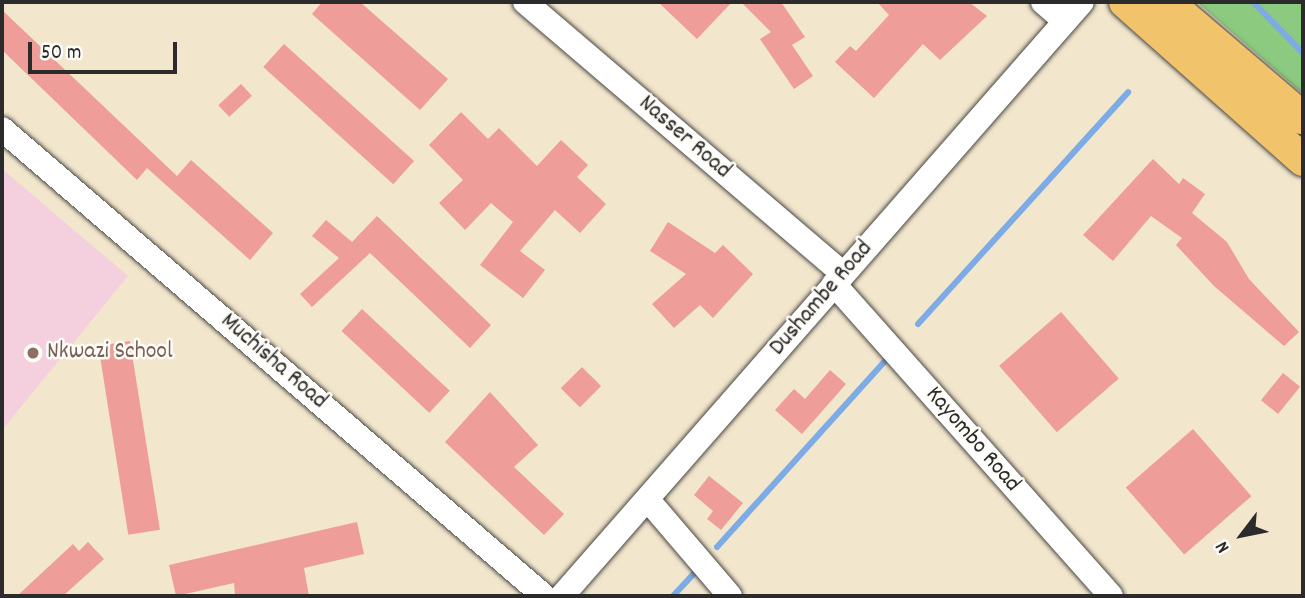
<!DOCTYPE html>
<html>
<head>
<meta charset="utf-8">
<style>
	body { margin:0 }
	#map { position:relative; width:1305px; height:598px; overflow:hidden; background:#f2e6cd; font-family:Dekko,sans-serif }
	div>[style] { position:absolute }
	.built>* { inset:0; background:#f4cfde }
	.green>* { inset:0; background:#8cca80 }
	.stream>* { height:6px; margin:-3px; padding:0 3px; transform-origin:3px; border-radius:3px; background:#7cabe6 }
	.building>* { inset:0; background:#ee9d98; transform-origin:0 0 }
	.roads { filter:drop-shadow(0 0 2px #494743) drop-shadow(0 0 2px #494743) }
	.minor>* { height:24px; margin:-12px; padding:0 12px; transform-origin:12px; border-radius:12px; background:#fff }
	.major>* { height:32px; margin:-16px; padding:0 16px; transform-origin:16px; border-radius:16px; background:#f1c36a }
	.dots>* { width:19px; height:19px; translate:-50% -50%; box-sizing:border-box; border:4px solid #fdfcf7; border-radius:50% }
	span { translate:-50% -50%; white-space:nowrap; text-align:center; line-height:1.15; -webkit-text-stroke:5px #fdfcf7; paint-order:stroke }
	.street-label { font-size:24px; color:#2b2b2b }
	.education-label { font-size:24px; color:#785e54 }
	.left { translate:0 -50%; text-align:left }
	.frame { position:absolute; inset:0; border:4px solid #2b2b2b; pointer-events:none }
	.north { position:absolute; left:1207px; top:500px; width:70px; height:70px; -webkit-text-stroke:5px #fdfcf7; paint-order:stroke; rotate:238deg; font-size:19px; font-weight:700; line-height:28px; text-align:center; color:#2b2b2b }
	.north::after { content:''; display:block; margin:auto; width:24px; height:32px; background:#2b2b2b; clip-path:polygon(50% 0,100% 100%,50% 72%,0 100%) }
	.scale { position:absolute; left:28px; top:42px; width:149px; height:32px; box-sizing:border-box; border:4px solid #2b2b2b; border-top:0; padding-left:9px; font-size:21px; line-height:24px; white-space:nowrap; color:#2b2b2b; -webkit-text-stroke:5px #fdfcf7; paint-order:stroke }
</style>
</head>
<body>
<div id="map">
	<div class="built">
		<i style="clip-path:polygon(2px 169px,128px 276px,2px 430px)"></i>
	</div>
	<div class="green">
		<i style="clip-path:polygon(1197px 2px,1303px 2px,1303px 94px)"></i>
	</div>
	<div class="stream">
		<i style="left:1253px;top:2px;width:71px;rotate:45.6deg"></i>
		<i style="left:918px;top:324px;width:313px;rotate:-47.8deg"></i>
		<i style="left:717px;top:547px;width:255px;rotate:-47.9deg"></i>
		<i style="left:673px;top:596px;width:33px;rotate:-47deg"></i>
	</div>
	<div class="building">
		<i style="clip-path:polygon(322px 2px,360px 2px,448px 79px,420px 110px,312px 14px)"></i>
		<i style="clip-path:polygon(658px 2px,732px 2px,697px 39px)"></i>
		<i style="clip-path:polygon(741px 2px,781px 2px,805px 37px,792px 45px,813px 76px,794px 89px,760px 39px,771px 32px)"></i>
		<i style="clip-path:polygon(877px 2px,969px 2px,987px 16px,940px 60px,923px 44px,874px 98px,835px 62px,850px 46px,856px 51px,889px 15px)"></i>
		<i style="clip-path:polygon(2px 10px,177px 176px,191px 160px,273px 233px,250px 260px,147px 168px,137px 180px,2px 50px)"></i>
		<i style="left:284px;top:44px;width:175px;height:31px;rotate:42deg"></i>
		<i style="left:241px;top:84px;width:16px;height:31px;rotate:47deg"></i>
		<i style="clip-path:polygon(461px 112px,488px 139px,499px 128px,537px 166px,561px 140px,588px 165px,577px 177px,606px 204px,580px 233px,555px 210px,520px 251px,545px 270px,523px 298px,480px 265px,513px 222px,491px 203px,465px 230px,439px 203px,463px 180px,429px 145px)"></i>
		<i style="clip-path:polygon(1153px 159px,1179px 184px,1183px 178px,1205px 194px,1192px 213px,1227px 242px,1249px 279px,1299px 332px,1284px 346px,1214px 286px,1176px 245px,1182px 238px,1151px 216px,1113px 261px,1083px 235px)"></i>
		<i style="clip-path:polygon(377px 216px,491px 325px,470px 348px,370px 253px,312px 307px,300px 294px,339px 258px,312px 236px,326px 220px,352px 242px)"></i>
		<i style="clip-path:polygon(668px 222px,715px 253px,723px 245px,753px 274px,713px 318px,700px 305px,674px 328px,652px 304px,686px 274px,650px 251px)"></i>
		<i style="left:362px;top:309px;width:120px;height:30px;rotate:43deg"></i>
		<i style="left:1061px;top:312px;width:88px;height:82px;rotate:49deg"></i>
		<i style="left:130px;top:341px;width:191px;height:32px;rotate:81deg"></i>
		<i style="left:582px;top:367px;width:27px;height:30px;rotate:45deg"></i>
		<i style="clip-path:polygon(830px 370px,846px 384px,802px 434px,775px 410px,794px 389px,805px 399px)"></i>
		<i style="left:1283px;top:373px;width:22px;height:35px;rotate:39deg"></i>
		<i style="clip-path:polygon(490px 392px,538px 445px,514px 467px,564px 514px,544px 535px,445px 442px)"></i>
		<i style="left:1193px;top:429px;width:89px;height:89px;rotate:49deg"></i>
		<i style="clip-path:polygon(709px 476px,743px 503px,721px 530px,707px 519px,713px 511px,694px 495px)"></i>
		<i style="clip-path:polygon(357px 522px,364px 554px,304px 568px,309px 596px,235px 596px,234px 583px,176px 596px,169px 565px)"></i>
		<i style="clip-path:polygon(88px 542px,104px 559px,63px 596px,17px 596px,73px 544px,79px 551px)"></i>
	</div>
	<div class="roads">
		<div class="minor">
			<i style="left:525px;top:2px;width:418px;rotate:40.5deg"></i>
			<i style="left:1043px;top:2px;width:29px;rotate:41deg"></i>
			<i style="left:2px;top:129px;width:715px;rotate:40.75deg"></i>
			<i style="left:834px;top:284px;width:417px;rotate:48.4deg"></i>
			<i style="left:648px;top:500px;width:126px;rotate:49.5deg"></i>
			<i style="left:562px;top:596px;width:789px;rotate:-48.8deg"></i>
		</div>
		<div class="major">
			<i style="left:1125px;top:2px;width:238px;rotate:41.6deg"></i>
			<i style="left:1167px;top:2px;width:179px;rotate:40.5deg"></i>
		</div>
	</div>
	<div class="dots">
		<i style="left:33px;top:353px;background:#8d6e63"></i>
	</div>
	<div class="street-label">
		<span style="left:684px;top:138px;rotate:41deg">Nasser Road</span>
		<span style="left:822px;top:299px;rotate:-49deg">Dushambe Road</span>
		<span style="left:273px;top:362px;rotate:41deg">Muchisha Road</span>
		<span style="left:972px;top:440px;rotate:49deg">Kayombo Road</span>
	</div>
	<div class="education-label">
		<span class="left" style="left:47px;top:353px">Nkwazi School</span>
	</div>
	<div class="frame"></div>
	<div class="north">N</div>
	<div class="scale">50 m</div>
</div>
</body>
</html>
